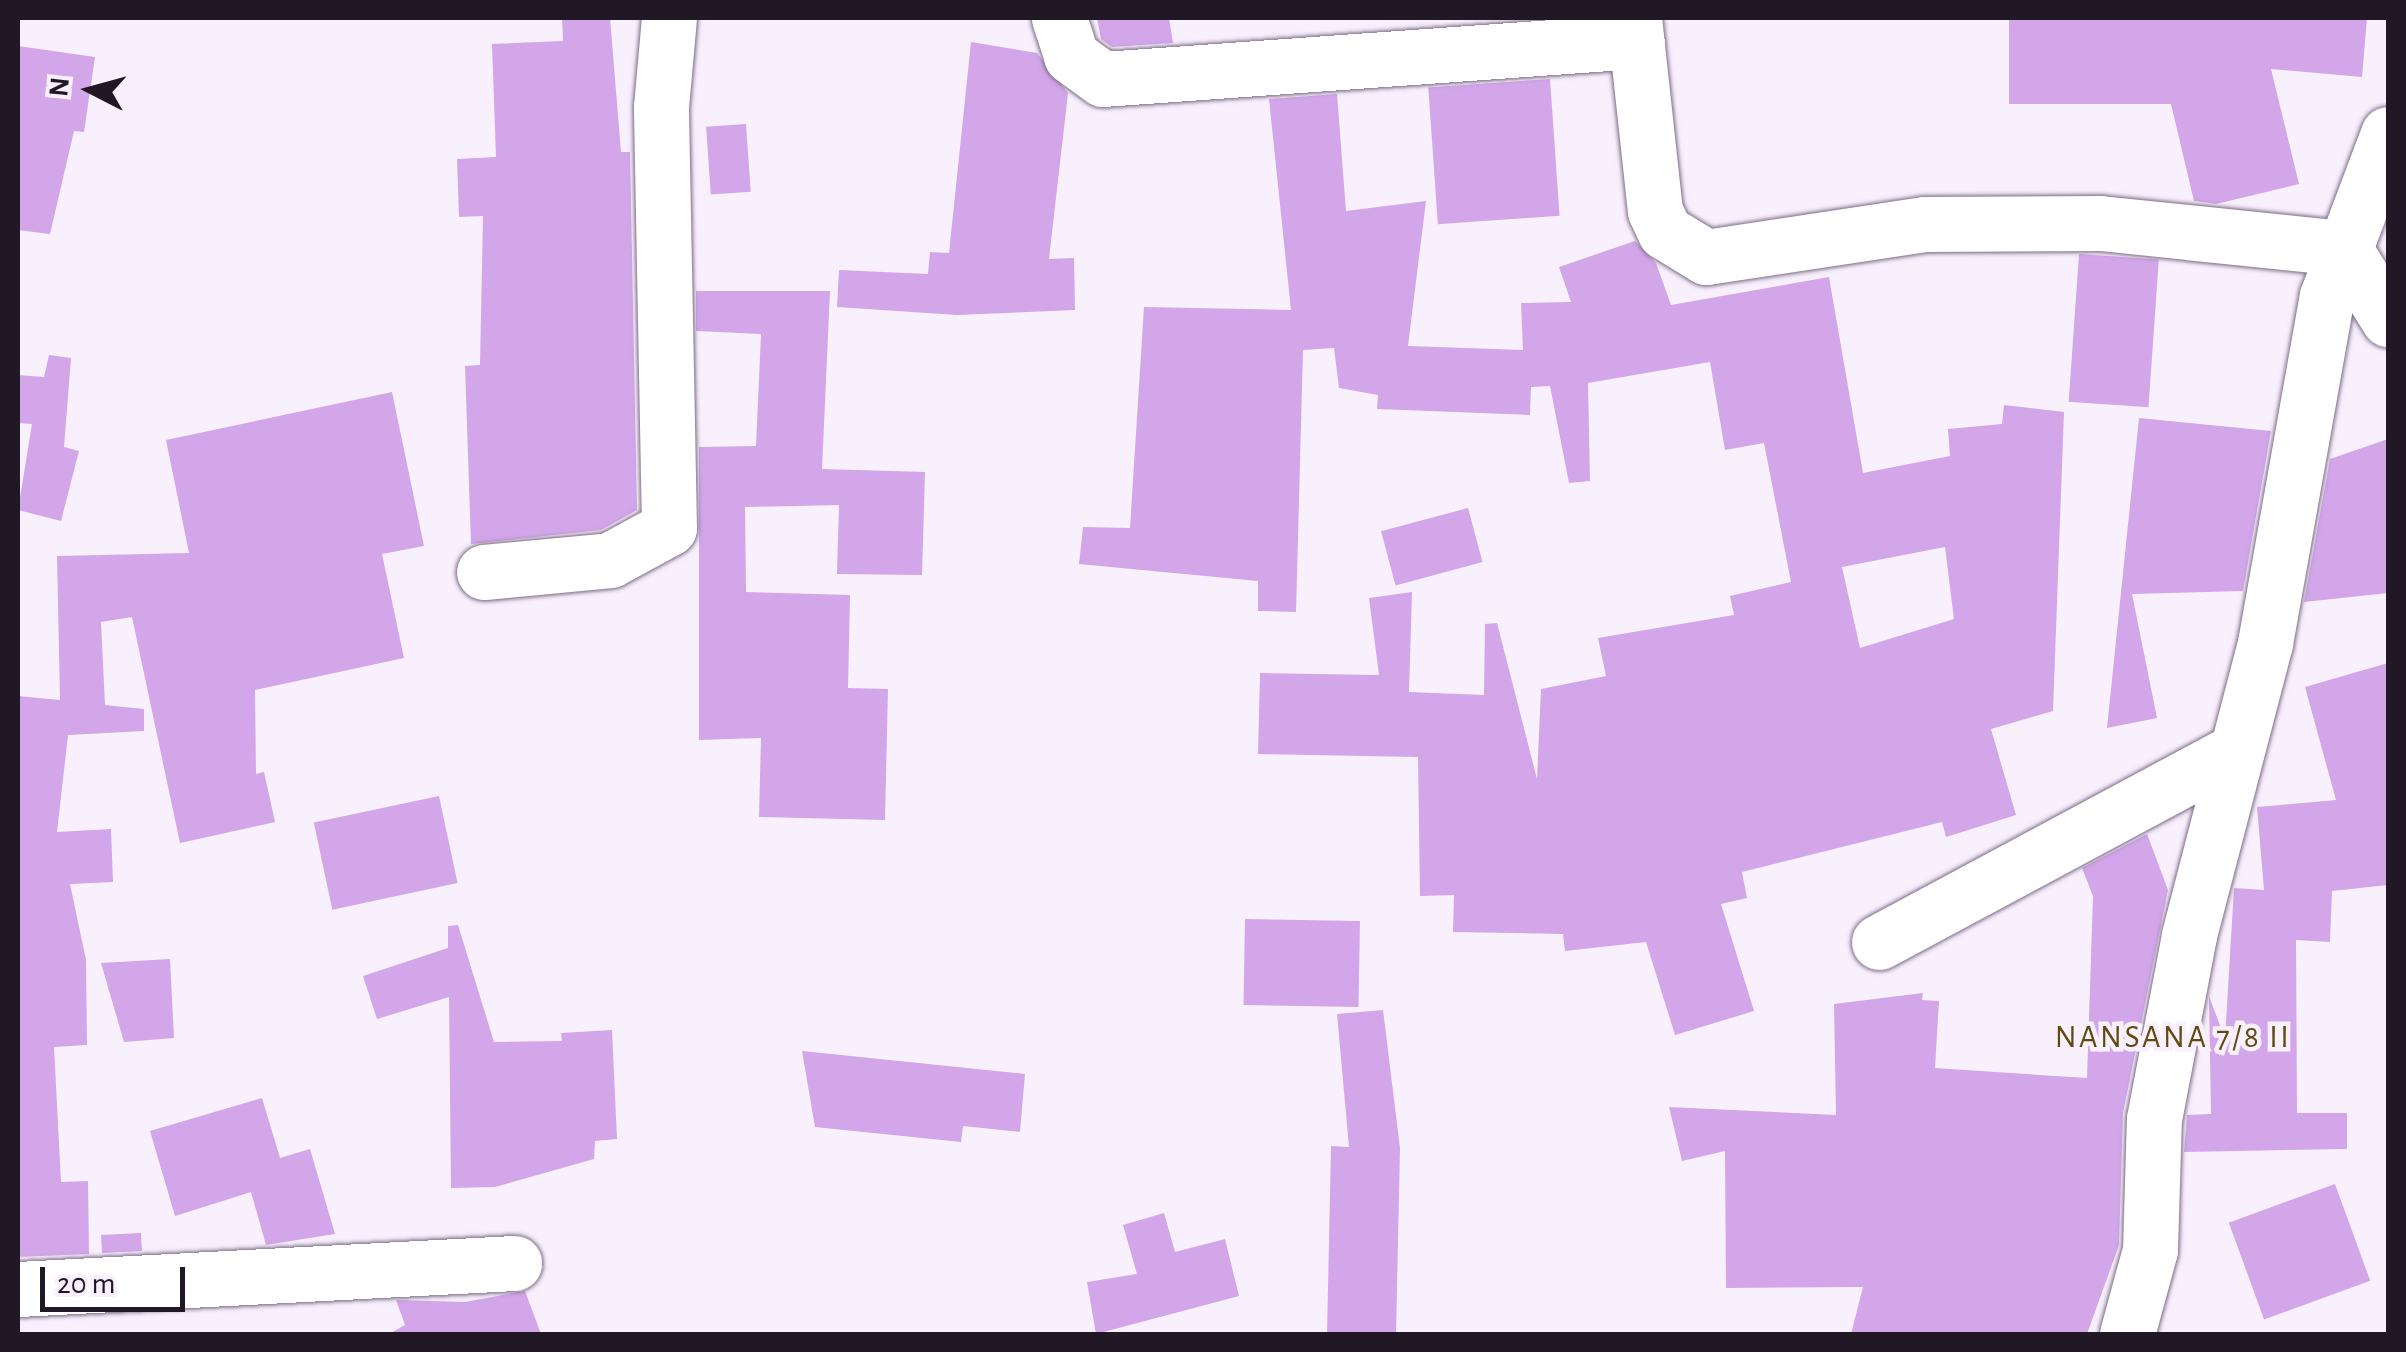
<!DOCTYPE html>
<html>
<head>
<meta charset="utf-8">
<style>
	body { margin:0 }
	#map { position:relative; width:2406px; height:1352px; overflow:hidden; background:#f8f0fd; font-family:"Alegreya Sans",sans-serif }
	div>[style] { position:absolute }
	.building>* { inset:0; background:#d2a6e9; transform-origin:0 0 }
	.roads { filter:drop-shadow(0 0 2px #7d6b87) drop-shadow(0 0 2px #7d6b87) }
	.minor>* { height:55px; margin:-27.5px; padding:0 27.5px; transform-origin:27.5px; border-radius:27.5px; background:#fff }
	span { translate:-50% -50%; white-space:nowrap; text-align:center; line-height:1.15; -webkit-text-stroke:9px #f8f0fd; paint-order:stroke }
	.quarter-label { font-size:32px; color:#63490e; letter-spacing:2.5px }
	.frame { position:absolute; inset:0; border:20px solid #201824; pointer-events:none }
	.north { position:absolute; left:40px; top:40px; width:100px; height:100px; -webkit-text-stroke:8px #f8f0fd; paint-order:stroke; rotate:276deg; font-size:28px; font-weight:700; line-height:40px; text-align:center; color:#201824 }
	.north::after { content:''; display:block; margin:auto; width:35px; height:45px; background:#201824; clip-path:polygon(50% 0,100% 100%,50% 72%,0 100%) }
	.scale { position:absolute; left:40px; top:1267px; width:145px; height:45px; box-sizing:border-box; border:5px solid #201824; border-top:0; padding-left:12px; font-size:30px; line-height:35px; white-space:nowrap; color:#201824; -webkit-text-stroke:8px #f8f0fd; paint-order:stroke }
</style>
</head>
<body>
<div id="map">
	<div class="building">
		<i style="clip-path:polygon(562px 18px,610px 18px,621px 152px,630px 152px,637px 510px,601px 530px,471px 544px,465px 366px,480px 365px,483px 216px,459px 217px,457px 159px,496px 157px,492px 44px,563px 41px)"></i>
		<i style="clip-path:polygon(1097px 18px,1169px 18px,1173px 43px,1112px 47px,1101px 39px)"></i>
		<i style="clip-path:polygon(2009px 18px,2367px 18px,2362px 77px,2271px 69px,2299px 184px,2216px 204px,2194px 201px,2171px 104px,2009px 104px)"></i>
		<i style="clip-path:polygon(971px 42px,1037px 53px,1068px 93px,1049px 259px,1074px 258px,1075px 310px,957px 315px,837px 307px,839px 270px,928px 274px,930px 252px,949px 253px)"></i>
		<i style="clip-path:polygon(18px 46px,95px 57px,84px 132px,74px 131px,50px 234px,18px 230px)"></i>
		<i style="left:1550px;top:79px;width:137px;height:122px;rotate:86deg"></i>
		<i style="clip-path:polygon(evenodd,1337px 94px,1346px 211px,1426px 201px,1408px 346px,1523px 350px,1521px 303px,1571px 302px,1559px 267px,1635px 241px,1656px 263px,1671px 305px,1829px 277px,1863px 473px,1950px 456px,1948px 429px,2002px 424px,2004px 405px,2064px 412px,2053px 711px,1991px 729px,2016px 815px,1946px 837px,1942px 822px,1742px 872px,1747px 898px,1721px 904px,1754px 1011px,1675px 1035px,1646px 942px,1565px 951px,1563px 934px,1453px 932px,1454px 895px,1420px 896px,1418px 757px,1258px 754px,1260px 673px,1379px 675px,1369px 598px,1412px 592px,1409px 692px,1484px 695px,1485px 624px,1497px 623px,1537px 779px,1541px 689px,1606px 676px,1598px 638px,1734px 615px,1730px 596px,1791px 582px,1764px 443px,1725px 450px,1710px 362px,1588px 383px,1590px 481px,1569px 483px,1550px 386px,1531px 387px,1530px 415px,1377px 409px,1378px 395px,1339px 388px,1334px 348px,1303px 350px,1296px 612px,1258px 611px,1258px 581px,1079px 564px,1083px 527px,1130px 528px,1144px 307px,1291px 310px,1269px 99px,1337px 94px,1945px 547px,1954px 619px,1860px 648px,1842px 567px,1945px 547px)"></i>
		<i style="left:746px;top:124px;width:68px;height:40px;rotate:86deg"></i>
		<i style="left:2079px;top:254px;width:80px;height:148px;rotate:4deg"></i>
		<i style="clip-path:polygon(696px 291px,830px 291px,822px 469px,925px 472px,922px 575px,837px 574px,839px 505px,745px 507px,746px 592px,850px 595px,848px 688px,888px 689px,885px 820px,759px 817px,761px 738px,699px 740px,699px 447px,756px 446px,761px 334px,696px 331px)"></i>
		<i style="clip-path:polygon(49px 355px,71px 358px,64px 447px,79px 451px,61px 521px,18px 510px,32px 424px,18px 423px,18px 375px,44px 377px)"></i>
		<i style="clip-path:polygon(392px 392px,424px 546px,382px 554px,404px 658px,255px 690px,256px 774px,264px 772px,275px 822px,180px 843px,132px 617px,101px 622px,105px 705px,144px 709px,144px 731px,68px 735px,57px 832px,111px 829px,113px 882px,70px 884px,86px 960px,87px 1045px,54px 1047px,61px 1182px,88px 1181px,89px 1254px,18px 1257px,18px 696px,60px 700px,57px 556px,189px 553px,166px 440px)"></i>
		<i style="clip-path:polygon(2139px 418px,2271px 431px,2243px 591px,2132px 594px,2157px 718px,2107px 728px)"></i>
		<i style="clip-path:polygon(2388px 439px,2388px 593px,2304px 602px,2330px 459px)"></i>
		<i style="left:1468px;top:508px;width:56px;height:90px;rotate:75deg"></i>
		<i style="clip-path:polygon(2388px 663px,2388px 885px,2332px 891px,2330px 942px,2296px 940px,2297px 1113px,2347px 1113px,2347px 1149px,2184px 1152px,2187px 1115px,2211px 1114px,2209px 996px,2225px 1039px,2234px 888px,2264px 890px,2257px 807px,2336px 800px,2305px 687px)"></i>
		<i style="left:439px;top:796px;width:89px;height:128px;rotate:78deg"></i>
		<i style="clip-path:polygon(2147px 834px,2168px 890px,2123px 1113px,2119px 1245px,2087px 1334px,1851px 1334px,1863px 1287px,1726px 1288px,1725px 1151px,1682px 1161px,1669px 1107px,1836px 1115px,1834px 1004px,1923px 993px,1922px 1000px,1939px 1001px,1935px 1068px,2087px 1078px,2093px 896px,2082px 868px)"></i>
		<i style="left:1245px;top:919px;width:115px;height:86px;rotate:1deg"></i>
		<i style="clip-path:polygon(458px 925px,494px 1042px,562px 1041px,561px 1033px,612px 1030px,617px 1139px,595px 1141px,594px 1159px,495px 1187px,451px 1188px,449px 997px,377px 1019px,363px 976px,448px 948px,448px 926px)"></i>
		<i style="clip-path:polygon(170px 959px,174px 1038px,124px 1042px,101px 963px)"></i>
		<i style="clip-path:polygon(1383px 1010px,1400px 1148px,1396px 1334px,1327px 1334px,1331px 1146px,1349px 1147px,1337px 1014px)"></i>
		<i style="clip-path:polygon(802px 1051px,1025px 1074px,1020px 1132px,963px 1126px,961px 1142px,815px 1127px)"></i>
		<i style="clip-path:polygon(262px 1098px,280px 1158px,310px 1149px,335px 1234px,266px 1245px,251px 1192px,175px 1216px,150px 1131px)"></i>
		<i style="left:2335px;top:1184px;width:103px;height:113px;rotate:70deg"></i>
		<i style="clip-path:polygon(1164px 1213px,1175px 1252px,1225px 1239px,1239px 1296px,1096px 1334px,1087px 1282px,1137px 1274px,1123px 1225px)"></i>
		<i style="left:141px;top:1233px;width:18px;height:40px;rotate:87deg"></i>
		<i style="clip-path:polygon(525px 1291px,541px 1334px,389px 1334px,405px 1325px,396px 1300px,465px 1302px)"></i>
	</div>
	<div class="roads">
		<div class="minor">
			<i style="left:1059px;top:18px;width:40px;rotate:72deg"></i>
			<i style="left:1071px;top:56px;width:39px;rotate:36deg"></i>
			<i style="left:1103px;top:79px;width:535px;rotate:-4.07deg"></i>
			<i style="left:1634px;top:18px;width:194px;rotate:83.8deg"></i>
			<i style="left:1655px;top:211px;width:23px;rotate:65deg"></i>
			<i style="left:1665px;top:232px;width:48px;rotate:31.4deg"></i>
			<i style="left:1706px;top:257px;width:221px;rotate:-8.6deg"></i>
			<i style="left:1925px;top:224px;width:175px;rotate:-0.3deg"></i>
			<i style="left:2100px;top:223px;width:245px;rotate:5.9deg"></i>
			<i style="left:2344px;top:248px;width:84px;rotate:58.2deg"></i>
			<i style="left:484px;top:572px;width:127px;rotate:-5.4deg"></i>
			<i style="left:610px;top:560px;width:67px;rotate:-28.5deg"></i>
			<i style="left:669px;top:528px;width:421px;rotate:-91.1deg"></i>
			<i style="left:661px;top:107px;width:89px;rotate:-84.9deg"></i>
			<i style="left:1879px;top:942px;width:402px;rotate:-28.2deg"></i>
			<i style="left:18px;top:1289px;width:497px;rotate:-3deg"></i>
			<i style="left:2127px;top:1334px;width:87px;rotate:-74.7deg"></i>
			<i style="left:2150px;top:1250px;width:131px;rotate:-88.3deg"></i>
			<i style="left:2154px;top:1119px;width:187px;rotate:-79.2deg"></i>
			<i style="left:2189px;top:935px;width:302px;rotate:-75.4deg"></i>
			<i style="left:2265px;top:643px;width:352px;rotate:-79.9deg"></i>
			<i style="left:2327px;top:296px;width:173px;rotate:-69.4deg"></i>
		</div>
	</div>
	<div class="quarter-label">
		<span style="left:2173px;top:1037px">NANSANA 7/8 II</span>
	</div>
	<div class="frame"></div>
	<div class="north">N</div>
	<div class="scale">20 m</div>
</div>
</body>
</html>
